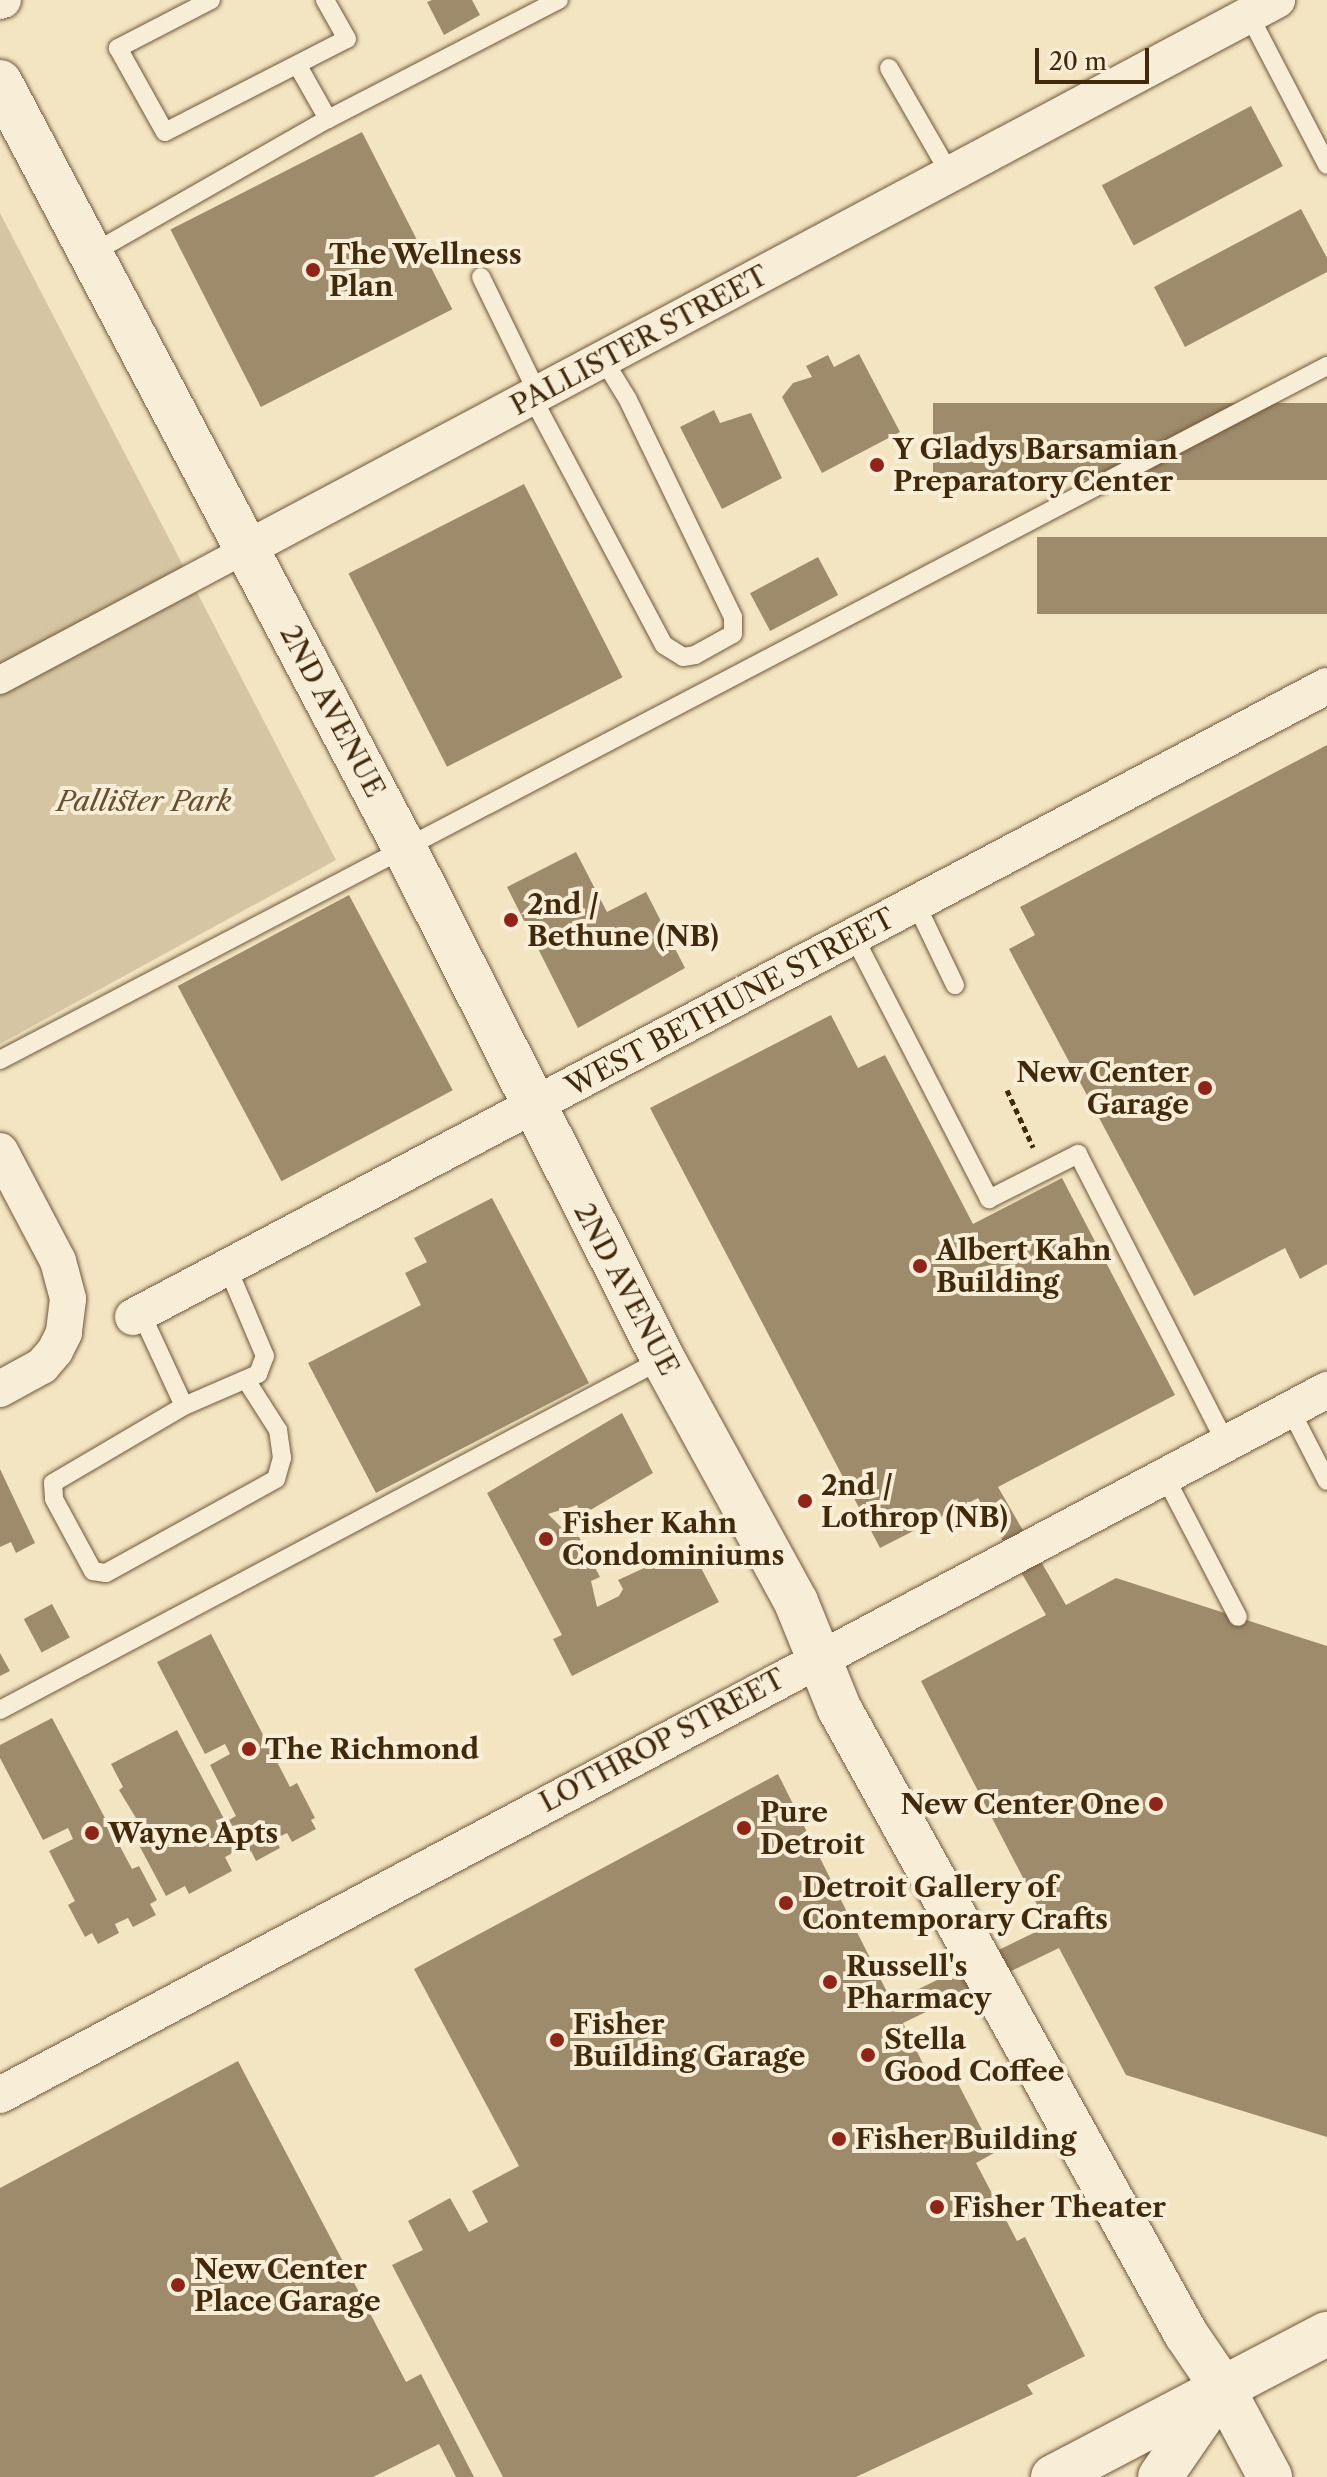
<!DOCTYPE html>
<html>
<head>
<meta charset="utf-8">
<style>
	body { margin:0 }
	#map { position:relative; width:1327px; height:2477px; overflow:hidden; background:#f4e5c2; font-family:"Libre Caslon Text",serif }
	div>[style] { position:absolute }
	.green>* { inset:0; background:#d6c5a3 }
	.building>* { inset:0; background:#9e8b6b; transform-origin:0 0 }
	.path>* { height:5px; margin-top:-2.5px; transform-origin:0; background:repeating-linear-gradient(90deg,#41290c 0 6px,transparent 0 10px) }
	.roads { filter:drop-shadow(0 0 2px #6e583a) drop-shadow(0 0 2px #6e583a) }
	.service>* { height:18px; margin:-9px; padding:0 9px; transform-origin:9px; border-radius:9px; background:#f8eed7 }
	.pedestrian>* { height:28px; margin:-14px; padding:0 14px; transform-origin:14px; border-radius:14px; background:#f8eed7 }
	.minor>* { height:36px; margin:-18px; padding:0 18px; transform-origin:18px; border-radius:18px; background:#f8eed7 }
	.tertiary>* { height:44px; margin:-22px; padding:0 22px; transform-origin:22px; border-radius:22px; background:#f8eed7 }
	.secondary>* { height:44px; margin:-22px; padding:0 22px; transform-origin:22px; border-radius:22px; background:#f8eed7 }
	.dots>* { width:22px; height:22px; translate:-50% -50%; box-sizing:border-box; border:4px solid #f8eed7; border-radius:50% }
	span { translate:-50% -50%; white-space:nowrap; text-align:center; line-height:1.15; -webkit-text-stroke:8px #f8eed7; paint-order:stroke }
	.poi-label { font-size:28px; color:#41290c; font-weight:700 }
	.left { translate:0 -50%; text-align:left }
	.right { translate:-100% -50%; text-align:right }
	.street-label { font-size:28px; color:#41290c }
	.park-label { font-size:28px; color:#665032; font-style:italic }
	.scale { position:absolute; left:1035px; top:48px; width:114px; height:36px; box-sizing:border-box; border:4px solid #41290c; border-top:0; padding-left:10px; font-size:24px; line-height:28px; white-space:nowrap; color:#41290c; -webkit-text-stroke:6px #f8eed7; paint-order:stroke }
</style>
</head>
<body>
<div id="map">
	<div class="green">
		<i style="clip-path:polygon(0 213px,336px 860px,0 1044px)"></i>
	</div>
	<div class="building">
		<i style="clip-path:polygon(432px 0,472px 0,480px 15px,444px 35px,427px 2px)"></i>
		<i style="left:1251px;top:106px;width:68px;height:169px;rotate:62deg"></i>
		<i style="left:362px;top:132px;width:199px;height:215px;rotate:63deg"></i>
		<i style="clip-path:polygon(1301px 209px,1327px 258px,1327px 272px,1185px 347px,1154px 287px)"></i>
		<i style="clip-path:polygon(859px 354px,900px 432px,822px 473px,782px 397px,793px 383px,812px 377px,806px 366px,828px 355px,834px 367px)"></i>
		<i style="left:1327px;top:403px;width:77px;height:394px;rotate:90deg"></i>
		<i style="clip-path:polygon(714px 410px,720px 423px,751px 413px,782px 478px,722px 509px,680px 427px)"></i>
		<i style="left:524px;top:484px;width:217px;height:197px;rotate:63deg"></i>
		<i style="left:1327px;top:537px;width:77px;height:290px;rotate:90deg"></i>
		<i style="left:818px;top:557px;width:43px;height:77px;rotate:62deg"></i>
		<i style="clip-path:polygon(1327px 745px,1327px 1264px,1300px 1279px,1285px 1248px,1194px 1296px,1009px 949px,1035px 935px,1020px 907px)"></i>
		<i style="clip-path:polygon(576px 852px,607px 912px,646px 892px,685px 968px,578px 1028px,507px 887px)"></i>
		<i style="left:349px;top:895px;width:221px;height:194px;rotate:62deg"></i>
		<i style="clip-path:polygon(831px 1015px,858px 1068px,885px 1055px,973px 1224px,1062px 1178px,1175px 1395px,998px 1487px,1066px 1605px,1116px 1578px,1327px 1646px,1327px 2137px,1126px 2075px,1059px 1948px,903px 2023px,930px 2078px,950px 2068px,994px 2153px,976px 2163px,1017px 2241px,1025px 2237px,1085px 2356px,1027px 2385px,1033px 2394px,856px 2477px,503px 2477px,392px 2265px,423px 2250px,408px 2221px,450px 2198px,469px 2232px,488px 2222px,472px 2191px,519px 2166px,414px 1969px,778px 1774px,892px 2002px,1048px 1926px,921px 1681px,1046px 1615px,978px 1498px,880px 1548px,650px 1108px)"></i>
		<i style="clip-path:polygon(492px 1198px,589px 1383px,376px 1493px,308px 1363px,421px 1305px,405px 1273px,427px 1262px,414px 1238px)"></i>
		<i style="clip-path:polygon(622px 1413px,653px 1473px,582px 1515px,577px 1505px,548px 1514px,566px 1532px,574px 1527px,600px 1577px,591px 1581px,597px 1607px,619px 1596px,623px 1589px,618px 1580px,690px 1547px,719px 1602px,572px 1676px,553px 1639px,562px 1635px,487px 1493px)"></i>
		<i style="clip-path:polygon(0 1469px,35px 1543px,16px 1553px,11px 1542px,0 1547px)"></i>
		<i style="left:52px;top:1604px;width:38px;height:32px;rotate:62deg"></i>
		<i style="clip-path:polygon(211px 1634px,290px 1787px,297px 1783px,315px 1818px,311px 1820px,316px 1829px,292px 1842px,287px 1833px,275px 1839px,280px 1848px,256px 1861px,251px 1851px,247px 1854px,229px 1820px,236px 1816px,210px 1765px,230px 1754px,225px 1744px,205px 1754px,157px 1662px)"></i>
		<i style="clip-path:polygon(0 1653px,10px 1671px,0 1676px)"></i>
		<i style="clip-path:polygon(52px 1718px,132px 1869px,139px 1866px,157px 1900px,150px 1904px,156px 1915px,133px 1927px,128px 1918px,115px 1924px,119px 1933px,98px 1944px,92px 1933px,85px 1937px,68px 1905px,75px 1901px,49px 1851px,73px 1839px,68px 1828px,43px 1840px,0 1758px,0 1745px)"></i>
		<i style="clip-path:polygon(177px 1730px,240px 1849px,225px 1857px,232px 1871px,189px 1894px,185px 1886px,166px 1896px,132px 1832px,142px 1828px,119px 1790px,123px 1787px,111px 1764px)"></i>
		<i style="clip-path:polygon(238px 2061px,406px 2382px,421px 2374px,474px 2477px,456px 2477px,439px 2444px,373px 2477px,0 2477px,0 2188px)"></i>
	</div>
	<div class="path">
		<i style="left:1007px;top:1090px;width:63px;rotate:65.5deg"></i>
	</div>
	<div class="roads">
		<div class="service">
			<i style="left:211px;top:0;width:105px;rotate:152.7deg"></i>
			<i style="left:118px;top:48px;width:96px;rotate:60.8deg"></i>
			<i style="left:165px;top:132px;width:204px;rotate:-27.1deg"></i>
			<i style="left:347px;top:39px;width:45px;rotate:-119.4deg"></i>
			<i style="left:1249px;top:15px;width:169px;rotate:62.5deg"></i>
			<i style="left:298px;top:66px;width:61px;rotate:60.5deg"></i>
			<i style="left:889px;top:68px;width:122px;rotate:60.1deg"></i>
			<i style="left:91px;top:254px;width:273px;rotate:-29.7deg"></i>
			<i style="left:328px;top:119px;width:260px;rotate:-27.3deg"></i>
			<i style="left:481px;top:277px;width:130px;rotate:64deg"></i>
			<i style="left:532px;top:397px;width:281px;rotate:62deg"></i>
			<i style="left:664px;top:645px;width:22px;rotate:32deg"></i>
			<i style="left:683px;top:657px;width:12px;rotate:-9deg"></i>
			<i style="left:695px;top:655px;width:43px;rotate:-28.9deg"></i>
			<i style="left:733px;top:634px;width:17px;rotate:-90deg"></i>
			<i style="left:733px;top:617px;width:243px;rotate:-115.8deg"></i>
			<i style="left:627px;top:398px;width:46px;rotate:-121.6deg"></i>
			<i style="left:916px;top:904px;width:90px;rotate:64.3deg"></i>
			<i style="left:854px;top:937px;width:295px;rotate:62.7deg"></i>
			<i style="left:989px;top:1199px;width:100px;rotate:-26.8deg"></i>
			<i style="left:1078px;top:1154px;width:325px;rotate:62.9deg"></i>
			<i style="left:0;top:1060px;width:1498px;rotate:-27.61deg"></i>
			<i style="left:141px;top:1313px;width:102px;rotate:65.2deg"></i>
			<i style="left:184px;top:1406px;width:81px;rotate:-23.4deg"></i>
			<i style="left:258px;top:1374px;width:19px;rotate:-69deg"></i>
			<i style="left:265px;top:1356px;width:95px;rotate:-113deg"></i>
			<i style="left:184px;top:1406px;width:152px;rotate:149.6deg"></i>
			<i style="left:53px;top:1483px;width:16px;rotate:86deg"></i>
			<i style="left:54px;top:1499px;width:82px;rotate:61.6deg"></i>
			<i style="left:93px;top:1571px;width:13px;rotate:9deg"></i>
			<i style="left:106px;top:1573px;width:194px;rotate:-28.9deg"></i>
			<i style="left:276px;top:1479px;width:22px;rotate:-74deg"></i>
			<i style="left:282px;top:1458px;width:28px;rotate:-98deg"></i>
			<i style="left:278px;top:1430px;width:59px;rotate:-122.6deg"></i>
			<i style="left:1290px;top:1409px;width:81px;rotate:62.8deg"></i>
			<i style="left:1164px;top:1475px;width:160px;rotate:62.5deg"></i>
			<i style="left:0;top:1710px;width:750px;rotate:-27.9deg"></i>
		</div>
		<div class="pedestrian">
			<i style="left:0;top:680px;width:281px;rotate:-28deg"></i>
		</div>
		<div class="minor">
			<i style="left:0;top:1px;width:3px;rotate:-18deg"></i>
			<i style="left:248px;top:548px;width:1166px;rotate:-28.04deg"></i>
			<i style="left:0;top:1151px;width:124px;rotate:62.2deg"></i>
			<i style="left:58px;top:1261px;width:39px;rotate:75deg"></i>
			<i style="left:68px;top:1299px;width:34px;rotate:97deg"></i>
			<i style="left:64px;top:1333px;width:20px;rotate:117deg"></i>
			<i style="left:55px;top:1351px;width:20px;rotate:131deg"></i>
			<i style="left:42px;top:1366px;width:48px;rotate:151.3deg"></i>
			<i style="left:133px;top:1317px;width:1350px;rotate:-27.86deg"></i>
			<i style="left:0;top:2095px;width:1503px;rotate:-27.98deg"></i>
		</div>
		<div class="tertiary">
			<i style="left:0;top:82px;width:867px;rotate:62.16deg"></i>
			<i style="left:405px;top:849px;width:572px;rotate:63.17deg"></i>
			<i style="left:663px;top:1359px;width:277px;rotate:61.3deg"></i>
			<i style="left:796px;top:1602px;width:114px;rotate:67.9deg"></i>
			<i style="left:839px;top:1708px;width:716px;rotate:61deg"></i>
			<i style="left:1186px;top:2334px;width:64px;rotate:55.8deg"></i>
			<i style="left:1222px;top:2387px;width:109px;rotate:124.6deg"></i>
		</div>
		<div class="secondary">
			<i style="left:1222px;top:2387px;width:102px;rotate:61.9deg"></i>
			<i style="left:1053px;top:2477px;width:309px;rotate:-27.6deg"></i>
		</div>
	</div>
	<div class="dots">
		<i style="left:313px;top:270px;background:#8f2418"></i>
		<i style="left:877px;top:465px;background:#8f2418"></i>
		<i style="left:511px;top:920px;background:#8f2418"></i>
		<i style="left:1205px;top:1088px;background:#8f2418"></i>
		<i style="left:920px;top:1266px;background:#8f2418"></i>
		<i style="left:805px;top:1501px;background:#8f2418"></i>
		<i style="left:546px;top:1539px;background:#8f2418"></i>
		<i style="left:249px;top:1749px;background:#8f2418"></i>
		<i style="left:1156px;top:1804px;background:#8f2418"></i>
		<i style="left:744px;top:1828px;background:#8f2418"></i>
		<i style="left:92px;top:1833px;background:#8f2418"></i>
		<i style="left:786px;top:1903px;background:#8f2418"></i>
		<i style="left:830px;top:1982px;background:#8f2418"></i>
		<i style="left:557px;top:2040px;background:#8f2418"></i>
		<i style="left:868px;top:2055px;background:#8f2418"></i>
		<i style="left:839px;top:2139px;background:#8f2418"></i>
		<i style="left:937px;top:2207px;background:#8f2418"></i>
		<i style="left:178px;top:2285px;background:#8f2418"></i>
	</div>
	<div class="poi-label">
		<span class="left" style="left:329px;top:270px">The Wellness<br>Plan</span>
		<span class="left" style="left:893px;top:465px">Y Gladys Barsamian<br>Preparatory Center</span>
		<span class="left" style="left:527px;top:920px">2nd /<br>Bethune (NB)</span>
		<span class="right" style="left:1189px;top:1088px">New Center<br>Garage</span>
		<span class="left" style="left:936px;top:1266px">Albert Kahn<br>Building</span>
		<span class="left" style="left:821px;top:1501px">2nd /<br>Lothrop (NB)</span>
		<span class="left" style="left:562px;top:1539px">Fisher Kahn<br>Condominiums</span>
		<span class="left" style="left:265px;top:1749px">The Richmond</span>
		<span class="right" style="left:1140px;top:1804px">New Center One</span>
		<span class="left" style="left:760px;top:1828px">Pure<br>Detroit</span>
		<span class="left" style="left:108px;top:1833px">Wayne Apts</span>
		<span class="left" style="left:802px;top:1903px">Detroit Gallery of<br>Contemporary Crafts</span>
		<span class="left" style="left:846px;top:1982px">Russell's<br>Pharmacy</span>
		<span class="left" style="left:573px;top:2040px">Fisher<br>Building Garage</span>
		<span class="left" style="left:884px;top:2055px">Stella<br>Good Coffee</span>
		<span class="left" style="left:855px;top:2139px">Fisher Building</span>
		<span class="left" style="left:953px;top:2207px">Fisher Theater</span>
		<span class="left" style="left:194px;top:2285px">New Center<br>Place Garage</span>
	</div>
	<div class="street-label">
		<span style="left:639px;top:340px;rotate:-28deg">PALLISTER STREET</span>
		<span style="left:333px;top:711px;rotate:62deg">2ND AVENUE</span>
		<span style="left:730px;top:1002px;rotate:-28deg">WEST BETHUNE STREET</span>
		<span style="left:627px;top:1289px;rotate:62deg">2ND AVENUE</span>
		<span style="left:662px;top:1740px;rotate:-28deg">LOTHROP STREET</span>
	</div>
	<div class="park-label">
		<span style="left:144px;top:801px">Pallister Park</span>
	</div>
	<div class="scale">20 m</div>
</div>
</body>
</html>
